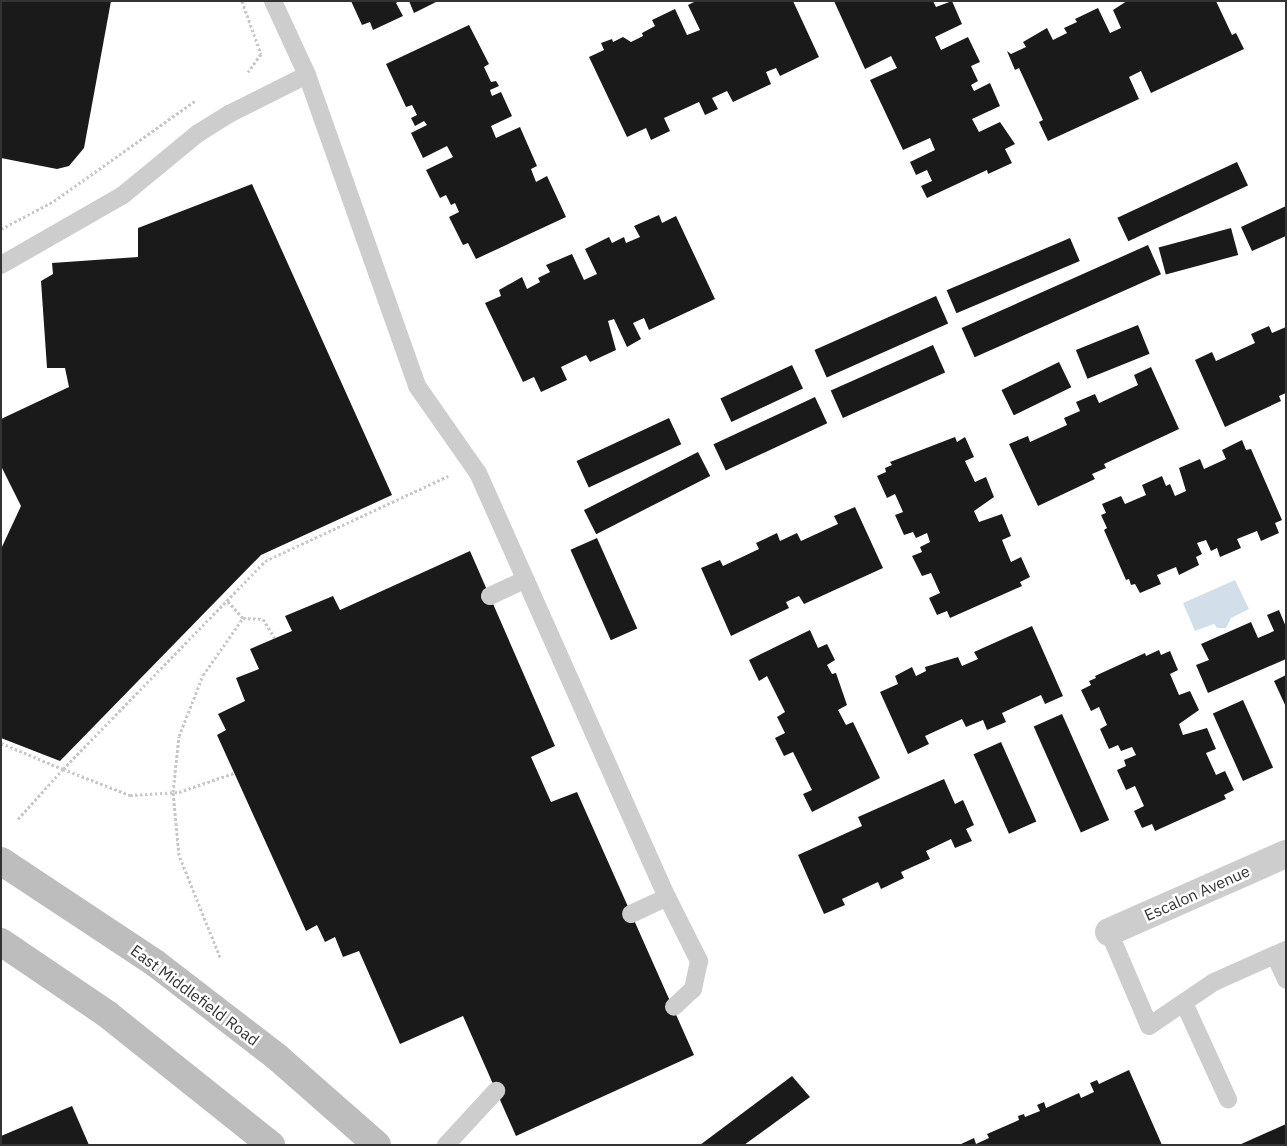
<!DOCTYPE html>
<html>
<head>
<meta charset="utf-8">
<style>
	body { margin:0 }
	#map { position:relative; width:1287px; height:1146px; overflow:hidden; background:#fff; font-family:"IBM Plex Sans",sans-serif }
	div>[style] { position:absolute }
	.water>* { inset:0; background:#d2dfeb }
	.building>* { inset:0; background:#1a1a1a; transform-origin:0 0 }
	.path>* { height:3px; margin-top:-1.5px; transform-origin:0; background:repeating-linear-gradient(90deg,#c7c7c7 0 2.5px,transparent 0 5px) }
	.lane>* { height:18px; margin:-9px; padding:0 9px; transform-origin:9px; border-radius:9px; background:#cdcdcd }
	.street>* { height:28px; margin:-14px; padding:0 14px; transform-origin:14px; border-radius:14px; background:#cdcdcd }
	.secondary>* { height:28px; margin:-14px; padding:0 14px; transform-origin:14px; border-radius:14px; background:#bdbdbd }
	span { translate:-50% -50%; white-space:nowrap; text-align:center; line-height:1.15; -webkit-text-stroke:5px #fff; paint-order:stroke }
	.street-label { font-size:16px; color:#333 }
	.frame { position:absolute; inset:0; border:2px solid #333; pointer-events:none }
</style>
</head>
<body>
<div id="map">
	<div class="water">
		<i style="clip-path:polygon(1235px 580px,1249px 609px,1231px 618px,1226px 628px,1217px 628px,1214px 624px,1195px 631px,1183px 603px)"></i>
	</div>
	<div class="building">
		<i style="clip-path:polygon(1px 1px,111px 1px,84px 148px,69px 166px,57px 169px,1px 158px)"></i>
		<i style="clip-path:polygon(351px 1px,399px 1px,396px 3px,403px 16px,373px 30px,370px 22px,362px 25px)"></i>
		<i style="clip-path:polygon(409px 1px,438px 1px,414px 13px)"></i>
		<i style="clip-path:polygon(696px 1px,793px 1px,819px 57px,780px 76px,776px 68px,766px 72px,771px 84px,733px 102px,727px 91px,712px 98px,718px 109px,705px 115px,699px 102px,664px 118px,670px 131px,651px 140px,646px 128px,627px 137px,589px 57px,604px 50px,601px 43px,612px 39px,613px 42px,623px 37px,631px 42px,643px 36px,642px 33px,655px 26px,652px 20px,675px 9px,687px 35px,700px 30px,688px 5px)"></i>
		<i style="clip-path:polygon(834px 1px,933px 1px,936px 7px,952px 1px,962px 24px,935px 37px,941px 50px,968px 37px,980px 62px,971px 66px,978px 81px,971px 85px,974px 91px,990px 83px,1000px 106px,972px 119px,979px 132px,1000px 122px,1015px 144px,1005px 149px,1012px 163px,988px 174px,987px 170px,927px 198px,921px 186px,932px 181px,927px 170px,916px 175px,910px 162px,935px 150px,930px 138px,903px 150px,870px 80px,897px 68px,891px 56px,865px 69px)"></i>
		<i style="clip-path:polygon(1127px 1px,1216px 1px,1232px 35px,1236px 33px,1244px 49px,1151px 93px,1141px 71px,1129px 77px,1139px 99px,1048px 141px,1039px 122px,1043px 120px,1019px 68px,1015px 70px,1007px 51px,1011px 54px,1026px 47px,1023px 42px,1047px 28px,1053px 40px,1067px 33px,1064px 28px,1077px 22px,1075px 19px,1098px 8px,1110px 33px,1121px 28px,1113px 10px)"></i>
		<i style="clip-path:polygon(469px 25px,489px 64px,484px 67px,491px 82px,496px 81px,499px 86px,490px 90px,492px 96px,501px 92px,512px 116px,491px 126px,496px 138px,520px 127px,537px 166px,531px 169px,536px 182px,547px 176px,566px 217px,476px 259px,468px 243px,463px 245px,449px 217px,459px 212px,455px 203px,451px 205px,446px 195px,440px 198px,426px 170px,453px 157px,447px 146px,423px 158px,411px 133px,427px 125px,424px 121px,415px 126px,411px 118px,417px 115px,412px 105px,406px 107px,386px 64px)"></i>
		<i style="left:1237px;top:162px;width:26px;height:132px;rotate:65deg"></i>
		<i style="clip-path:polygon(252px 184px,392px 495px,261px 555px,60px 761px,1px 738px,1px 549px,21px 506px,1px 466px,1px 419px,69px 387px,65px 368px,47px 368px,41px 281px,53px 274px,52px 263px,138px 257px,138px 228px)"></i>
		<i style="clip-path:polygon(1286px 206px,1286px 236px,1252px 251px,1241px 227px)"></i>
		<i style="clip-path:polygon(659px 215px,662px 223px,676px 216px,715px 299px,649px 330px,644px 318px,633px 323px,641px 339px,627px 347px,614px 319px,608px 321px,616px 350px,590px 362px,586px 355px,561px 367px,567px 380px,541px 392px,534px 377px,523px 382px,485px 303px,501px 296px,499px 290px,522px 277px,527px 289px,540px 282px,538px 278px,550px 272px,546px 265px,572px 254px,584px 280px,597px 274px,585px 249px,609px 237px,612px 243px,624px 237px,626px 243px,640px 237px,634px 226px)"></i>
		<i style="left:1231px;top:228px;width:28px;height:75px;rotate:75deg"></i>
		<i style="left:1070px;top:238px;width:25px;height:134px;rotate:67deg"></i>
		<i style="left:1148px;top:245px;width:32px;height:204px;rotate:66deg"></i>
		<i style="left:936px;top:296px;width:30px;height:133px;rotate:66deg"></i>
		<i style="left:1138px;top:325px;width:31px;height:67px;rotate:68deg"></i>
		<i style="clip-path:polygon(1269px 326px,1272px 333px,1286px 327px,1286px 393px,1279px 396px,1281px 401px,1225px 427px,1195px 360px,1212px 352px,1216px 361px,1255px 343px,1251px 334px)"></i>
		<i style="left:933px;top:345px;width:30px;height:112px;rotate:66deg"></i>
		<i style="left:1059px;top:362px;width:28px;height:64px;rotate:64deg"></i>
		<i style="left:792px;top:365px;width:26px;height:79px;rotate:65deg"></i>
		<i style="clip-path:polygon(1151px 367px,1179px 429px,1104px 464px,1106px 468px,1092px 474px,1095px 479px,1038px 506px,1009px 444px,1028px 436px,1030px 442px,1067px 425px,1064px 418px,1080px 411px,1076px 402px,1095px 394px,1099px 403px,1138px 385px,1134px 375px)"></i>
		<i style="left:815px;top:397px;width:29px;height:112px;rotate:65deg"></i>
		<i style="left:669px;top:418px;width:29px;height:102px;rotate:65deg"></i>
		<i style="clip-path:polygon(955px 437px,957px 442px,965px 437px,974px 457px,965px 461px,975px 482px,986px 477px,994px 497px,974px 511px,979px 522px,1002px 514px,1011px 536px,1002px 540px,1011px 562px,1021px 557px,1030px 577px,1020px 582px,1022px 586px,950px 618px,947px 611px,937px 615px,929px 598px,940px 593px,931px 573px,922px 576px,912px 556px,922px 552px,920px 547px,930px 542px,927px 533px,916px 538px,913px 532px,904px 535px,895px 515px,903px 512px,895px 494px,887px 498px,877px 476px,886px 472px,885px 468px,892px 465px,890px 462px)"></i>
		<i style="clip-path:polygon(1242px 440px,1246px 450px,1251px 449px,1282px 520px,1275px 523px,1279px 533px,1261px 541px,1257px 531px,1237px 539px,1241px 548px,1220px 557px,1217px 548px,1211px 551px,1206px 540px,1197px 543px,1202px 554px,1196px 557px,1199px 565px,1179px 575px,1176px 567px,1157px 575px,1161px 584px,1140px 593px,1135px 584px,1131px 585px,1129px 579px,1126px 580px,1104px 530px,1107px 528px,1101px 515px,1106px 513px,1102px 504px,1121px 496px,1125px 504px,1146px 495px,1142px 485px,1162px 476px,1166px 486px,1170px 484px,1175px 496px,1186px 491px,1179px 468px,1200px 459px,1204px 469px,1226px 459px,1222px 450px)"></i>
		<i style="left:698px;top:452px;width:27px;height:128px;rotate:63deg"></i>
		<i style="clip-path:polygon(855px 507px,883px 568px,804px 604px,799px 596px,786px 602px,789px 608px,731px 636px,701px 568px,720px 560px,723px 566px,759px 549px,756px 543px,777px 533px,780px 541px,797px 533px,801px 541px,838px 524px,834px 516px)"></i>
		<i style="left:597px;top:538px;width:99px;height:29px;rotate:66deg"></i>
		<i style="clip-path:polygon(470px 551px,555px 746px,531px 757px,551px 802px,577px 792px,694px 1055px,516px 1136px,463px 1016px,400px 1044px,359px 951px,343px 957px,335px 937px,325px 942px,317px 925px,306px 931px,217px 735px,226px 730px,218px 714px,245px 701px,236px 678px,259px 669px,250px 649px,292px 631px,285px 616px,333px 596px,340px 610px)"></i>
		<i style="clip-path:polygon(1279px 610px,1286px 627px,1286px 659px,1208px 693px,1196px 665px,1209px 660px,1201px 644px,1251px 622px,1258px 638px,1274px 631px,1267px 615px)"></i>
		<i style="clip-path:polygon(1032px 626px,1063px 696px,1045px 704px,1041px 695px,1002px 713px,1006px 722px,987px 730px,983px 720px,966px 727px,962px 719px,925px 736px,929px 744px,908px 754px,880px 692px,898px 684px,895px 676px,912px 667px,916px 676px,926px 671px,925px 667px,958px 657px,962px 666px,978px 659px,974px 652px)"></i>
		<i style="clip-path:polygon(810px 630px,818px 648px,827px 644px,835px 660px,827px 665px,832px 674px,836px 673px,847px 705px,838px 710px,846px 725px,853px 722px,880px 778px,812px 812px,803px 794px,812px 790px,793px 752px,784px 756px,775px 738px,785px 733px,777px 717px,785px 712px,767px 676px,759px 681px,749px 660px)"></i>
		<i style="clip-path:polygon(1159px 650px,1161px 655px,1170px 651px,1178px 670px,1170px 674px,1179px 695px,1190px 691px,1199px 710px,1179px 724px,1183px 735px,1207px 728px,1216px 749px,1206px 753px,1216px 775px,1225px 771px,1234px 790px,1224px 795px,1226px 799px,1155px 831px,1152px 824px,1142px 828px,1134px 811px,1144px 806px,1135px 786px,1126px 790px,1117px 770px,1126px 766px,1124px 760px,1136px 755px,1132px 747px,1121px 751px,1118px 745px,1109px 749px,1100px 729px,1107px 725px,1099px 707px,1091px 711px,1081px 690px,1091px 685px,1089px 681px,1096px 678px,1095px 676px,1145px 653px,1146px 656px)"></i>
		<i style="clip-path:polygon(1286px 675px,1286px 707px,1274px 681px)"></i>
		<i style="left:1243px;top:700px;width:74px;height:33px;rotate:66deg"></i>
		<i style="left:1062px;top:714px;width:116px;height:31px;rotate:66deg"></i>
		<i style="left:1001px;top:742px;width:87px;height:30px;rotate:66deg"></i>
		<i style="clip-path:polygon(944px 779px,955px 804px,963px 800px,974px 825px,966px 829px,972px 841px,955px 848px,951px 839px,926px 851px,930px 859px,901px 872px,904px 878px,881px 889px,878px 882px,842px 899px,845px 905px,824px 914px,798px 855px,862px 826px,858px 817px)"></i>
		<i style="clip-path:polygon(1129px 1070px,1162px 1145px,959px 1145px,974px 1138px,976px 1144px,989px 1138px,987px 1134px,1019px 1120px,1018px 1116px,1024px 1114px,1025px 1117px,1040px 1111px,1037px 1105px,1044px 1102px,1046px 1108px,1079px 1093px,1081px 1098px,1094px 1092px,1090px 1083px,1097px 1080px,1099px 1084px)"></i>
		<i style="clip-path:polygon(792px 1076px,810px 1097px,744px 1145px,700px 1145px)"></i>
		<i style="clip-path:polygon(72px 1106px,89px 1145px,1px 1145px,1px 1136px)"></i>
		<i style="clip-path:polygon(1286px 1124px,1286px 1145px,1239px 1145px)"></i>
	</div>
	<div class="path">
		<i style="left:242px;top:1px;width:56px;rotate:70.3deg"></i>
		<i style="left:261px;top:54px;width:22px;rotate:126deg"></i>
		<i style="left:1px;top:229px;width:60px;rotate:-27.8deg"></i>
		<i style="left:54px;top:201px;width:174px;rotate:-35.4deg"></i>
		<i style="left:243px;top:618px;width:20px;rotate:3deg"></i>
		<i style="left:263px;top:619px;width:22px;rotate:58deg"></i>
		<i style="left:1px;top:743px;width:67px;rotate:22.8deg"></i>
		<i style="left:63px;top:769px;width:290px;rotate:-45.8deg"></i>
		<i style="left:265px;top:561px;width:202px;rotate:-24.9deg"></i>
		<i style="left:18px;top:819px;width:67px;rotate:-48deg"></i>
		<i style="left:63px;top:769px;width:72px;rotate:21.2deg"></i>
		<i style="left:130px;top:795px;width:49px;rotate:-3.5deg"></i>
		<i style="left:179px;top:792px;width:58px;rotate:-19.1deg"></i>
		<i style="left:220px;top:957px;width:110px;rotate:-111.9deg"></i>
		<i style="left:179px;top:855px;width:63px;rotate:-95.4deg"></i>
		<i style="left:173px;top:792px;width:56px;rotate:-83.9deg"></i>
		<i style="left:179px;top:736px;width:66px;rotate:-68.5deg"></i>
		<i style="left:203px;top:675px;width:70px;rotate:-54.9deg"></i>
		<i style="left:243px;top:618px;width:25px;rotate:-132deg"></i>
	</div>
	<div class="lane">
		<i style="left:273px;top:1px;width:81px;rotate:65.3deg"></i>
		<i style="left:307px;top:75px;width:330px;rotate:70.5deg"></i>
		<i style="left:417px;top:386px;width:106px;rotate:55deg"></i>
		<i style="left:478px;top:473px;width:464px;rotate:66deg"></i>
		<i style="left:667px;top:897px;width:72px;rotate:63.4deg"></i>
		<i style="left:699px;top:961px;width:29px;rotate:102deg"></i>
		<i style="left:693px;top:989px;width:26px;rotate:137deg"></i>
		<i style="left:1px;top:265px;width:141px;rotate:-29.8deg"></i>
		<i style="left:123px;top:195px;width:96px;rotate:-39.5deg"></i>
		<i style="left:197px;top:134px;width:38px;rotate:-32deg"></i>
		<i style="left:229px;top:114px;width:87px;rotate:-26.6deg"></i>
		<i style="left:490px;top:596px;width:38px;rotate:-25deg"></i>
		<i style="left:631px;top:914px;width:40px;rotate:-25deg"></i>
		<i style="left:1109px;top:932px;width:102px;rotate:66.9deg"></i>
		<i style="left:1149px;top:1026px;width:78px;rotate:-34.1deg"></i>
		<i style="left:1214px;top:982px;width:79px;rotate:-24deg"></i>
		<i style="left:1275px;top:955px;width:27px;rotate:66deg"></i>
		<i style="left:1184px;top:1003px;width:106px;rotate:65.4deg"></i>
		<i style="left:446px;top:1145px;width:74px;rotate:-47.2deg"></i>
	</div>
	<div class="street">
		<i style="left:1109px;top:932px;width:193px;rotate:-23.8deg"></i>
	</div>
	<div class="secondary">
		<i style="left:1px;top:861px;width:185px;rotate:33.5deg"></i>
		<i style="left:155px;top:963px;width:154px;rotate:37.6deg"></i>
		<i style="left:277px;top:1057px;width:133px;rotate:41.3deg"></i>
		<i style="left:1px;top:942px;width:128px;rotate:34.2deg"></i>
		<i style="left:107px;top:1014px;width:210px;rotate:38.6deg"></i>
	</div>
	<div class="street-label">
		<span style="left:1197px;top:893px;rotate:-24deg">Escalon Avenue</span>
		<span style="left:195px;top:995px;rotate:37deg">East Middlefield Road</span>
	</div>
	<div class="frame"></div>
</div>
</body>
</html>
